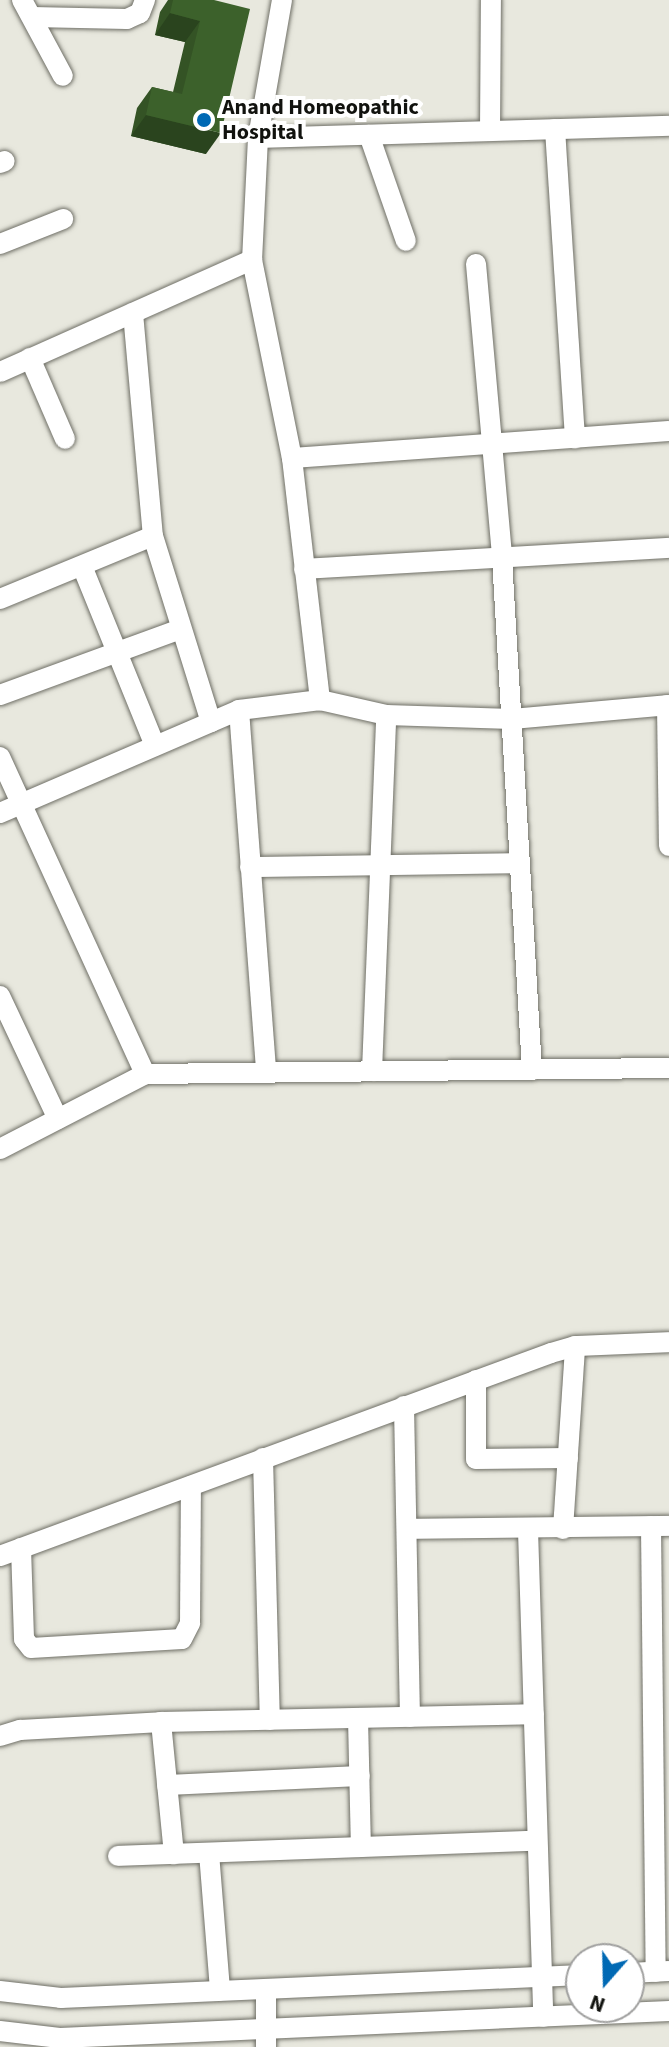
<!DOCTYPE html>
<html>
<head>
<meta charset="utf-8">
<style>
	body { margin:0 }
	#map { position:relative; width:669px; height:2047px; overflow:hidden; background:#e8e8de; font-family:"Source Sans 3",sans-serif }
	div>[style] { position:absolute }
	.roads { filter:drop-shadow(0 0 2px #6f6f66) drop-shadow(0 0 2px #6f6f66) }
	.minor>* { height:20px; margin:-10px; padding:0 10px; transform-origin:10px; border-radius:10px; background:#fff }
	.wall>* { inset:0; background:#345325 }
	.shaded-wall>* { inset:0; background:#2a441e }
	.building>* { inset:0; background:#3c612b }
	.dots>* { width:22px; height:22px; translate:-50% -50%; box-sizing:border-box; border:4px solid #fff; border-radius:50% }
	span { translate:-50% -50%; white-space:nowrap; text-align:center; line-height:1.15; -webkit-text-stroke:8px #fff; paint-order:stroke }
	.poi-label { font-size:22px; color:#11120e; font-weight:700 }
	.left { translate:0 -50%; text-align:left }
	.north { position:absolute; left:565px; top:1943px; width:80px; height:80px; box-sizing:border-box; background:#fff; border:2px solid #a0a09f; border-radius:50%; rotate:200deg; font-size:22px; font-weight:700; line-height:32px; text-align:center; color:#11120e }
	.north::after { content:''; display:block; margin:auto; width:28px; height:36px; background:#0069b4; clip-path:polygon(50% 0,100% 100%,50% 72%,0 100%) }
</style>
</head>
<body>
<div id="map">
	<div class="roads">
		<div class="minor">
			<i style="left:22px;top:0;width:86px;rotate:61.7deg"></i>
			<i style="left:282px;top:0;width:140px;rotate:99.9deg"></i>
			<i style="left:258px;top:138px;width:122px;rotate:92.8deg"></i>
			<i style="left:252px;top:260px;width:202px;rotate:78.6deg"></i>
			<i style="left:292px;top:458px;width:244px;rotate:83.4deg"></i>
			<i style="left:32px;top:17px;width:95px;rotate:1.2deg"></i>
			<i style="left:127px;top:19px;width:14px;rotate:-25deg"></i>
			<i style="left:140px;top:13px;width:14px;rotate:-69deg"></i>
			<i style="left:555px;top:129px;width:310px;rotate:86.3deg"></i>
			<i style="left:490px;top:131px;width:131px;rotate:-89.6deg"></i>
			<i style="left:369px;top:135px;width:112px;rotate:70.8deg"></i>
			<i style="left:258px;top:138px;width:411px;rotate:-1.7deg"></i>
			<i style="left:0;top:163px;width:5px;rotate:-22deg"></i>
			<i style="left:0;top:244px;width:68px;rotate:-21.6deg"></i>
			<i style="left:476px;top:264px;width:295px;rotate:84.9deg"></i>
			<i style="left:502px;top:558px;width:513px;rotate:86.65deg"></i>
			<i style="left:133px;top:313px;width:224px;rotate:84.9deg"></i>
			<i style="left:153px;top:536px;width:195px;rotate:72.7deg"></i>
			<i style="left:30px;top:358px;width:88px;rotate:66.6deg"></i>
			<i style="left:0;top:372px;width:276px;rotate:-24deg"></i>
			<i style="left:292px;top:458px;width:378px;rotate:-4.1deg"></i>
			<i style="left:82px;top:566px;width:194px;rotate:67.9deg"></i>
			<i style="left:304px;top:569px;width:366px;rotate:-3.3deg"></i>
			<i style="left:0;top:599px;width:165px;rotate:-22.4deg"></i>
			<i style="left:0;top:695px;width:192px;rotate:-20.1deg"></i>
			<i style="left:667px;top:705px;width:141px;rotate:89.2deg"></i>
			<i style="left:239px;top:710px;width:363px;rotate:85.7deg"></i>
			<i style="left:0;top:757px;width:349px;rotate:65.4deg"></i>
			<i style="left:0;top:813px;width:260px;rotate:-23.3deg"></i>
			<i style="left:239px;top:710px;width:82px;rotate:-7deg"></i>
			<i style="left:320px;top:700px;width:68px;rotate:12.8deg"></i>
			<i style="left:386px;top:715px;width:126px;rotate:1.8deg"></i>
			<i style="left:512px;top:719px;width:158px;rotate:-5.1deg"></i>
			<i style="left:250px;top:867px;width:270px;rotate:-0.8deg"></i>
			<i style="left:0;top:996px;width:136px;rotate:64.8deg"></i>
			<i style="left:372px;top:1071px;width:356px;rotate:-87.7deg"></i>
			<i style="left:0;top:1149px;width:163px;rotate:-27.3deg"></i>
			<i style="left:145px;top:1074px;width:524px;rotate:-0.66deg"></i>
			<i style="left:476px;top:1380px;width:79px;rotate:90deg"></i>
			<i style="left:476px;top:1459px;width:92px;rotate:-0.6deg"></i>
			<i style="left:404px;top:1406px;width:311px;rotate:88.9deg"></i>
			<i style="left:263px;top:1458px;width:262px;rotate:88.5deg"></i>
			<i style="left:651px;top:1526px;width:446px;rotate:89.4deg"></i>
			<i style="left:407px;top:1529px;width:262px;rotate:-0.7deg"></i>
			<i style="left:563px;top:1529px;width:183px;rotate:-86.2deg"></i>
			<i style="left:528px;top:1530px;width:487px;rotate:88.2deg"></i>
			<i style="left:21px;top:1548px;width:91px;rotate:88.1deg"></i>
			<i style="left:24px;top:1639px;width:11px;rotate:52deg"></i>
			<i style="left:31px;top:1648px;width:151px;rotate:-3.4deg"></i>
			<i style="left:182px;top:1639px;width:18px;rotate:-63deg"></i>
			<i style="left:190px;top:1623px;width:137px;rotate:-89.6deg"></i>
			<i style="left:0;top:1556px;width:587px;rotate:-20.22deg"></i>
			<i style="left:551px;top:1353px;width:25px;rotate:-16deg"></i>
			<i style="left:575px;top:1346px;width:94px;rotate:-2.4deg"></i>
			<i style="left:358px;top:1718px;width:129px;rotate:88.7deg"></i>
			<i style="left:161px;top:1722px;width:133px;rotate:84.4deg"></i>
			<i style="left:0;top:1736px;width:21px;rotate:-17deg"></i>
			<i style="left:20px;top:1730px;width:141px;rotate:-3.2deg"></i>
			<i style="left:161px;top:1722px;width:373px;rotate:-1.2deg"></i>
			<i style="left:167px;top:1785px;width:193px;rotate:-2.7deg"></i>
			<i style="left:209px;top:1853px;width:138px;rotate:85.4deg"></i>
			<i style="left:118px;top:1856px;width:419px;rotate:-2.1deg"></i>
			<i style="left:629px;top:1973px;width:40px;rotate:-2.9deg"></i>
			<i style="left:266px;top:1990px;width:57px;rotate:90deg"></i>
			<i style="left:0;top:1991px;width:61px;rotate:6.5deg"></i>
			<i style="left:61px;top:1998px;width:521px;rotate:-2.53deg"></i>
			<i style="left:0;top:2031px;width:60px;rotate:6.7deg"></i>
			<i style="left:60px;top:2038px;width:610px;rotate:-2.54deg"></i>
		</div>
	</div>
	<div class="wall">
		<i style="clip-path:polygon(168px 0,214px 0,206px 154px,131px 136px,137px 108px,152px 87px,173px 92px,185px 42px,155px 35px,160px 12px)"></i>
	</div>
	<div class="shaded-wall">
		<i style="clip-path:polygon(170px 13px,200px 21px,185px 42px,155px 35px)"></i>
		<i style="clip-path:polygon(146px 115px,221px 133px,206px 154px,131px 136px)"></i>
	</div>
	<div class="building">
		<i style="clip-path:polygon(173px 0,214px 0,250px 9px,221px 133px,146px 115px,152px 87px,182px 94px,200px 21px,170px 13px)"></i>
	</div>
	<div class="dots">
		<i style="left:204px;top:120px;background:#0069b4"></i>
	</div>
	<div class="poi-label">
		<span class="left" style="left:222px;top:120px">Anand Homeopathic<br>Hospital</span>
	</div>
	<div class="north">N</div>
</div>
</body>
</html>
